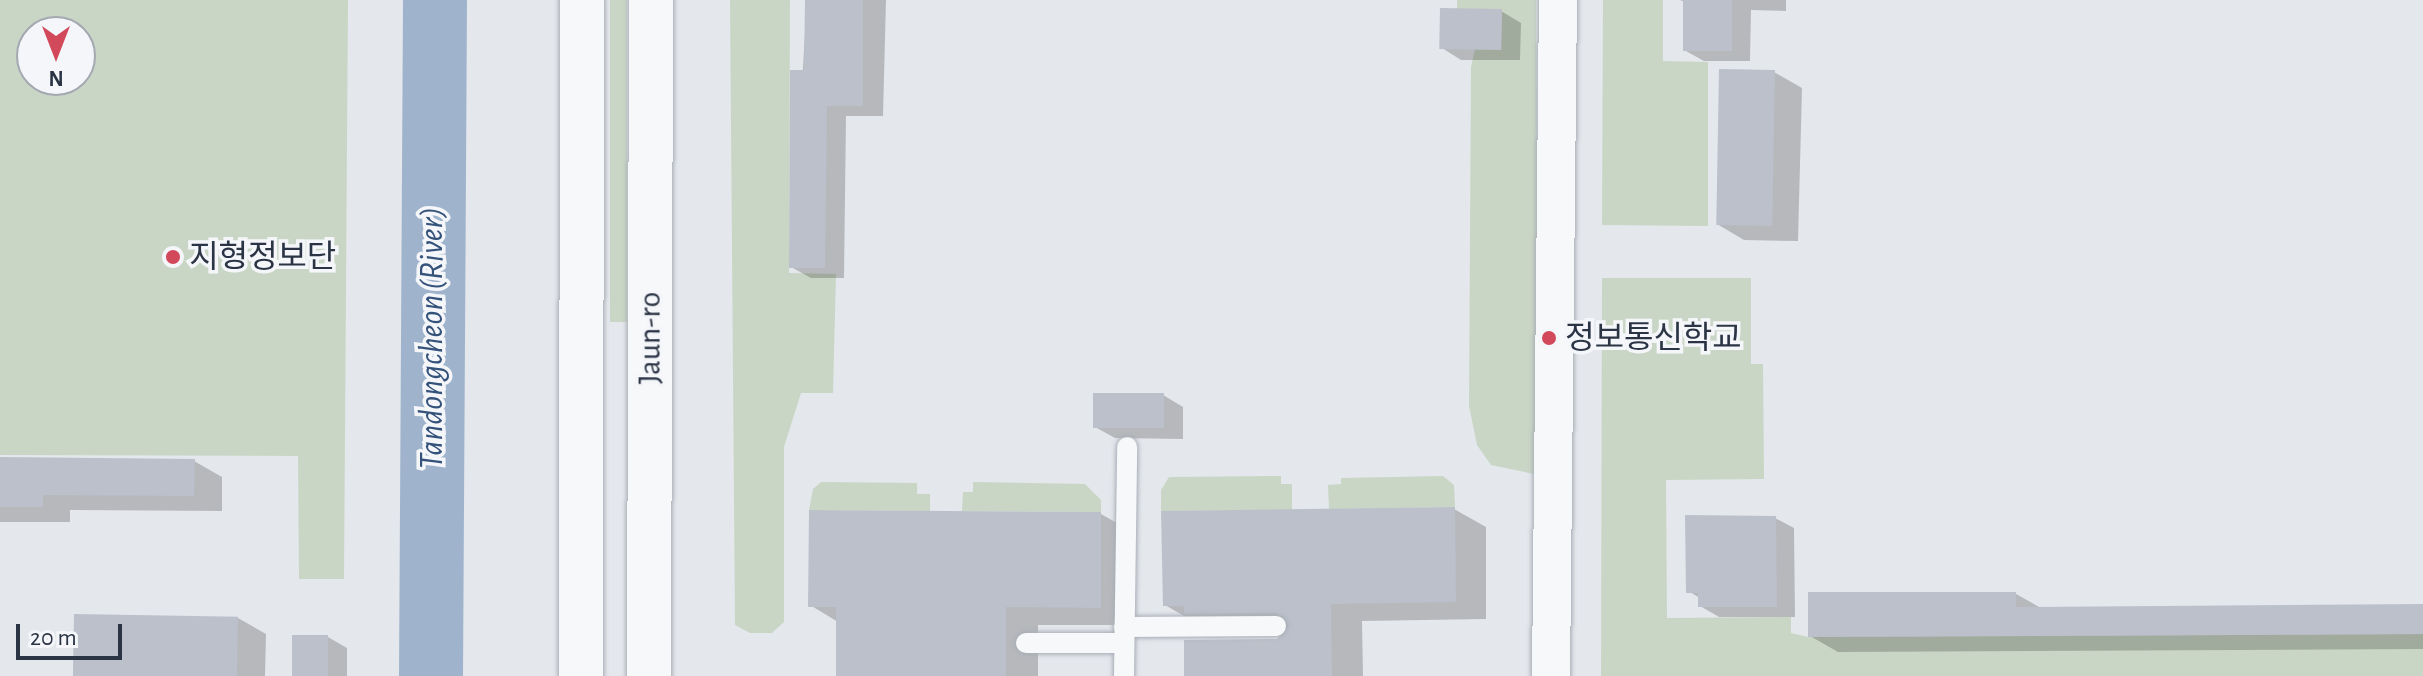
<!DOCTYPE html>
<html>
<head>
<meta charset="utf-8">
<style>
	body { margin:0 }
	#map { position:relative; width:2423px; height:676px; overflow:hidden; background:#e4e7ec; font-family:"Alegreya Sans","Noto Sans KR",sans-serif }
	div>[style] { position:absolute }
	.green>* { inset:0; background:#c9d6c5; transform-origin:0 0 }
	.shadow>* { inset:0; background:#0003 }
	.river>* { height:64px; margin:-32px; padding:0 32px; transform-origin:32px; border-radius:32px; background:#9fb4cc }
	.building>* { inset:0; background:#bbc0ca; transform-origin:0 0 }
	.roads { filter:drop-shadow(0 0 2px #a9aeb7) drop-shadow(0 0 2px #a9aeb7) }
	.service>* { height:20px; margin:-10px; padding:0 10px; transform-origin:10px; border-radius:10px; background:#f7f8fa }
	.minor>* { height:38px; margin:-19px; padding:0 19px; transform-origin:19px; border-radius:19px; background:#f7f8fa }
	.tertiary>* { height:44px; margin:-22px; padding:0 22px; transform-origin:22px; border-radius:22px; background:#f7f8fa }
	.dots>* { width:22px; height:22px; translate:-50% -50%; box-sizing:border-box; border:4px solid #f4f6f9; border-radius:50% }
	span { translate:-50% -50%; white-space:nowrap; text-align:center; line-height:1.15; -webkit-text-stroke:7px #f4f6f9; paint-order:stroke }
	.poi-label { font-size:32px; color:#2b3445 }
	.left { translate:0 -50%; text-align:left }
	.street-label { font-size:32px; color:#2b3445 }
	.water-label { font-size:34px; color:#34527a; font-style:italic }
	.north { position:absolute; left:16px; top:16px; width:80px; height:80px; box-sizing:border-box; background:#f4f6f9; border:2px solid #a4a8b1; border-radius:50%; rotate:180deg; font-size:22px; font-weight:700; line-height:32px; text-align:center; color:#2b3445 }
	.north::after { content:''; display:block; margin:auto; width:28px; height:36px; background:#d1495b; clip-path:polygon(50% 0,100% 100%,50% 72%,0 100%) }
	.scale { position:absolute; left:16px; top:624px; width:106px; height:36px; box-sizing:border-box; border:4px solid #2b3445; border-top:0; padding-left:10px; font-size:24px; line-height:28px; white-space:nowrap; color:#2b3445; -webkit-text-stroke:6px #f4f6f9; paint-order:stroke }
</style>
</head>
<body>
<div id="map">
	<div class="green">
		<i style="clip-path:polygon(evenodd,0 0,348px 0,344px 579px,299px 579px,298px 456px,0 455px,0 0,32px 32px,80px 32px,80px 80px,32px 80px,32px 32px)"></i>
		<i style="left:610px;top:0;width:17px;height:322px"></i>
		<i style="clip-path:polygon(730px 0,790px 0,789px 273px,836px 274px,833px 393px,801px 393px,784px 447px,784px 622px,772px 633px,750px 633px,735px 625px)"></i>
		<i style="clip-path:polygon(1457px 0,1536px 0,1539px 475px,1491px 465px,1477px 445px,1469px 406px,1471px 67px,1475px 49px,1501px 49px,1502px 10px,1457px 9px)"></i>
		<i style="clip-path:polygon(1603px 0,1663px 0,1663px 61px,1708px 62px,1708px 226px,1602px 225px)"></i>
		<i style="clip-path:polygon(1602px 278px,1751px 278px,1751px 364px,1763px 364px,1764px 479px,1666px 480px,1667px 618px,1791px 617px,1791px 633px,1808px 637px,2423px 634px,2423px 676px,1601px 676px)"></i>
		<i style="clip-path:polygon(1281px 476px,1281px 484px,1292px 484px,1292px 510px,1161px 511px,1161px 490px,1169px 477px)"></i>
		<i style="clip-path:polygon(1443px 476px,1454px 485px,1455px 507px,1329px 509px,1328px 485px,1341px 484px,1341px 478px)"></i>
		<i style="clip-path:polygon(821px 482px,917px 483px,917px 494px,930px 494px,930px 511px,809px 510px,813px 489px)"></i>
		<i style="clip-path:polygon(973px 482px,1085px 484px,1101px 500px,1101px 512px,962px 511px,963px 492px,973px 492px)"></i>
	</div>
	<div class="shadow">
		<i style="clip-path:polygon(807px 0,886px 0,883px 116px,846px 116px,844px 278px,811px 278px,791px 267px)"></i>
		<i style="clip-path:polygon(1680px 0,1786px 0,1786px 11px,1751px 10px,1750px 61px,1704px 61px,1684px 50px,1685px 2px)"></i>
		<i style="clip-path:polygon(1501px 11px,1521px 23px,1520px 60px,1461px 60px,1442px 48px)"></i>
		<i style="clip-path:polygon(1774px 72px,1802px 88px,1798px 241px,1744px 240px,1717px 224px)"></i>
		<i style="clip-path:polygon(1163px 395px,1183px 407px,1183px 439px,1115px 438px,1095px 427px)"></i>
		<i style="clip-path:polygon(0 460px,194px 461px,222px 477px,222px 511px,70px 510px,70px 522px,0 522px)"></i>
		<i style="clip-path:polygon(1454px 509px,1486px 527px,1486px 619px,1362px 621px,1363px 676px,1186px 676px,1278px 641px,1287px 630px,1196px 623px,1165px 605px)"></i>
		<i style="clip-path:polygon(1101px 514px,1133px 532px,1132px 625px,1038px 625px,1038px 676px,838px 676px,838px 622px,810px 605px)"></i>
		<i style="clip-path:polygon(1775px 518px,1794px 528px,1795px 617px,1719px 617px,1700px 606px,1700px 598px,1688px 591px)"></i>
		<i style="clip-path:polygon(2016px 594px,2041px 608px,2423px 606px,2423px 649px,1838px 652px,1810px 636px)"></i>
		<i style="clip-path:polygon(238px 618px,266px 634px,265px 676px,76px 676px)"></i>
		<i style="clip-path:polygon(328px 637px,347px 648px,347px 676px,294px 676px)"></i>
	</div>
	<div class="river">
		<i style="left:431px;top:676px;width:676px;rotate:-89.66deg"></i>
	</div>
	<div class="building">
		<i style="clip-path:polygon(805px 0,863px 0,863px 106px,827px 106px,825px 268px,789px 268px,790px 70px,804px 70px)"></i>
		<i style="left:1683px;top:0;width:49px;height:51px"></i>
		<i style="left:1440px;top:8px;width:62px;height:41px;rotate:1deg"></i>
		<i style="left:1719px;top:69px;width:56px;height:156px;rotate:1deg"></i>
		<i style="left:1093px;top:393px;width:71px;height:35px"></i>
		<i style="clip-path:polygon(0 457px,195px 459px,194px 496px,43px 495px,43px 507px,0 507px)"></i>
		<i style="clip-path:polygon(1455px 507px,1456px 602px,1331px 604px,1332px 676px,1184px 676px,1184px 640px,1277px 639px,1289px 625px,1277px 613px,1184px 614px,1184px 606px,1163px 606px,1161px 511px)"></i>
		<i style="clip-path:polygon(809px 510px,1101px 512px,1101px 608px,1006px 607px,1006px 676px,836px 676px,836px 607px,808px 607px)"></i>
		<i style="clip-path:polygon(1685px 515px,1776px 516px,1777px 607px,1698px 607px,1698px 593px,1686px 593px)"></i>
		<i style="clip-path:polygon(1808px 592px,2016px 592px,2016px 607px,2423px 604px,2423px 634px,1808px 637px)"></i>
		<i style="left:74px;top:614px;width:164px;height:62px;rotate:1deg"></i>
		<i style="left:292px;top:635px;width:36px;height:41px"></i>
	</div>
	<div class="roads">
		<div class="service">
			<i style="left:1124px;top:627px;width:152px;rotate:-0.4deg"></i>
			<i style="left:1026px;top:643px;width:98px"></i>
			<i style="left:1124px;top:676px;width:229px;rotate:-89.2deg"></i>
		</div>
		<div class="minor">
			<i style="left:1551px;top:676px;width:676px;rotate:-89.41deg"></i>
		</div>
		<div class="tertiary">
			<i style="left:581px;top:676px;width:676px;rotate:-89.92deg"></i>
			<i style="left:649px;top:676px;width:676px;rotate:-89.83deg"></i>
		</div>
	</div>
	<div class="dots">
		<i style="left:173px;top:257px;background:#d1495b"></i>
		<i style="left:1549px;top:338px;background:#d1495b"></i>
	</div>
	<div class="poi-label">
		<span class="left" style="left:189px;top:257px">지형정보단</span>
		<span class="left" style="left:1565px;top:338px">정보통신학교</span>
	</div>
	<div class="street-label">
		<span style="left:650px;top:338px;rotate:-90deg">Jaun-ro</span>
	</div>
	<div class="water-label">
		<span style="left:433px;top:338px;rotate:-90deg">Tandongcheon (River)</span>
	</div>
	<div class="north">N</div>
	<div class="scale">20 m</div>
</div>
</body>
</html>
